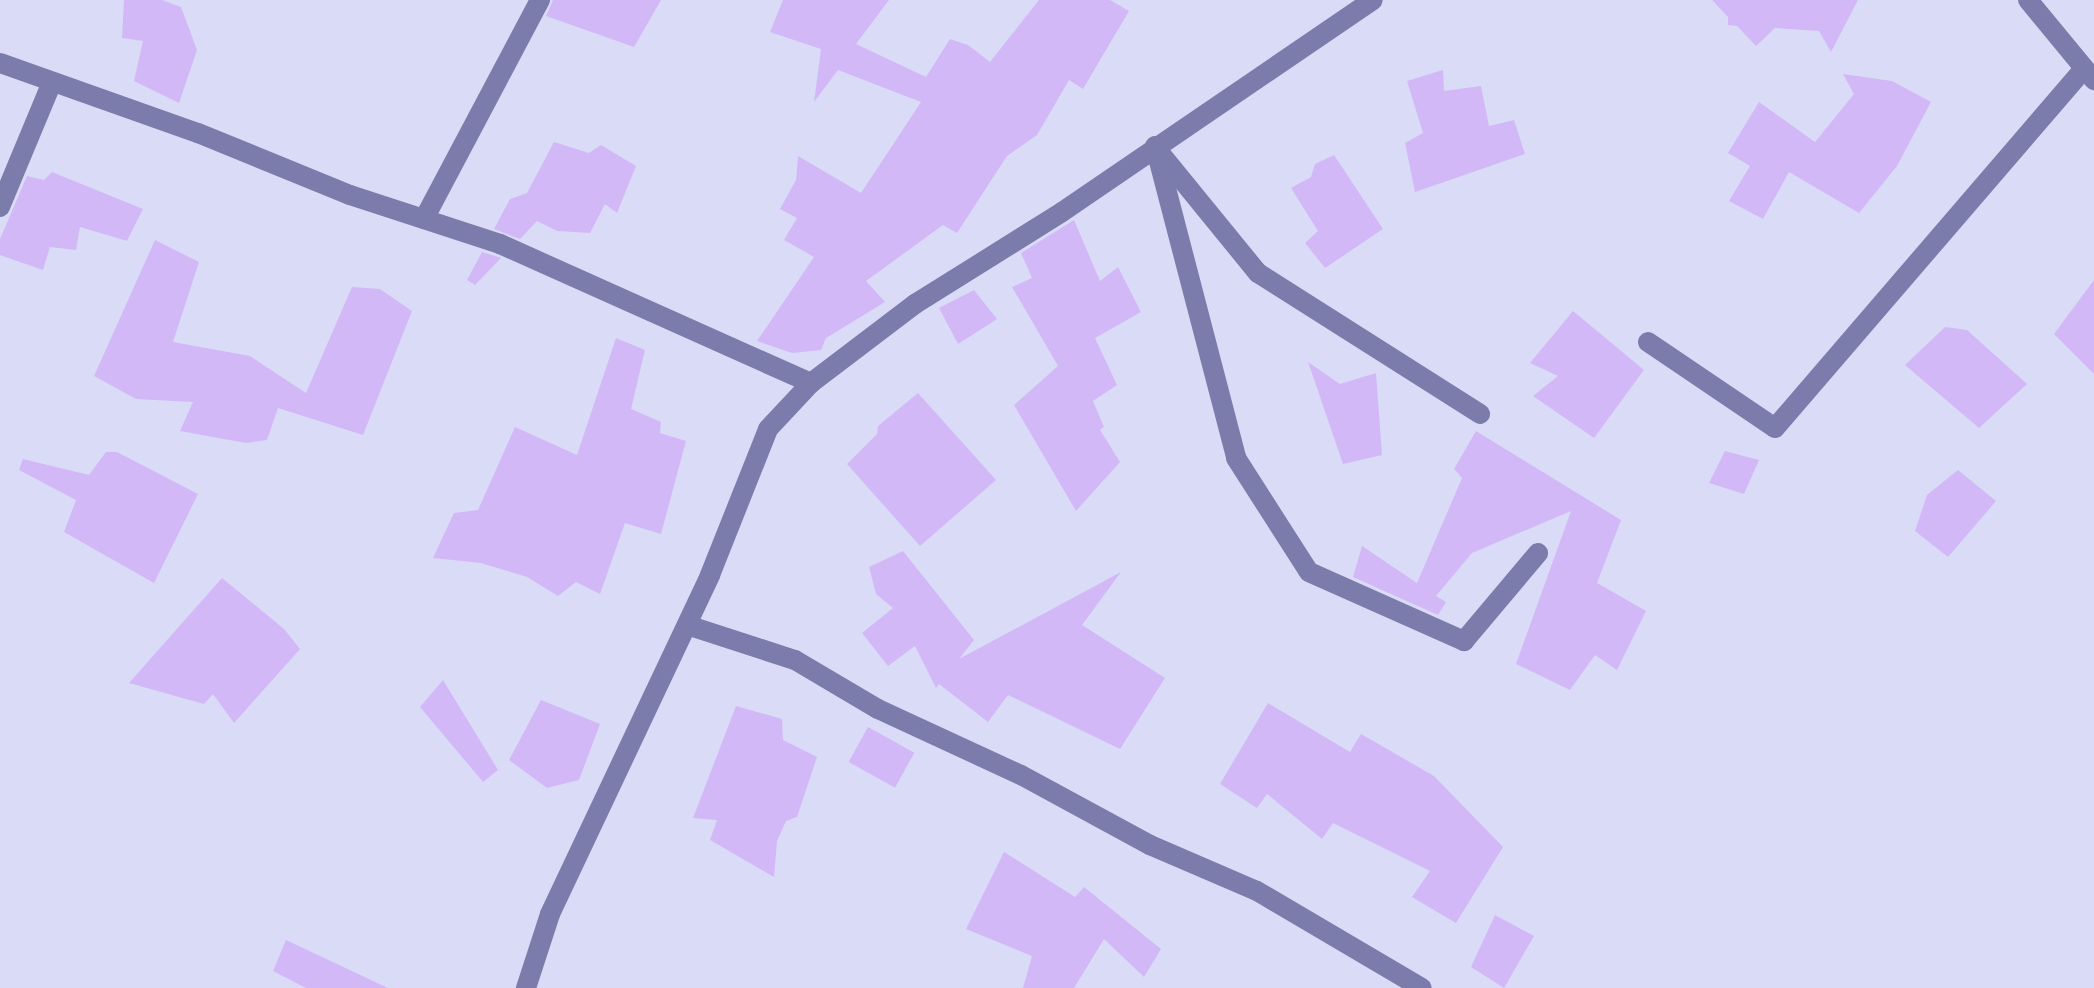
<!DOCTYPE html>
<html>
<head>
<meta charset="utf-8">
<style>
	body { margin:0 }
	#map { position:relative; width:2094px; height:988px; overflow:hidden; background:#dadbf6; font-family:"Varela Round",sans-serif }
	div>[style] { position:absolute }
	.building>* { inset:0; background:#d3b8f8; transform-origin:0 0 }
	.minor>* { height:20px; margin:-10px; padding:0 10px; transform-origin:10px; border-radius:10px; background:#7c7cac }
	span { translate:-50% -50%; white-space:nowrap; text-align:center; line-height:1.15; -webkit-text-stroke:6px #fefefe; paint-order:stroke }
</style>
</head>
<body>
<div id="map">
	<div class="building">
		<i style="clip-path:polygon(124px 0,162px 0,181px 7px,197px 50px,179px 103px,134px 81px,143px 41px,122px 38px)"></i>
		<i style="clip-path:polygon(553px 0,661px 0,634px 47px,546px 16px)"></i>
		<i style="clip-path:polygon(783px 0,889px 0,856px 44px,926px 77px,950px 39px,968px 45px,990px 62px,1039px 0,1110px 0,1129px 11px,1083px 89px,1069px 80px,1037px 135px,1007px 156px,957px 233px,943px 225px,866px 281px,885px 302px,826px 338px,821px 350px,792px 353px,757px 341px,814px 257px,784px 240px,797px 218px,780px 209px,796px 180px,798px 156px,861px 193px,921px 102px,838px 70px,814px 102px,821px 49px,770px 32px)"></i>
		<i style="clip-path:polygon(1712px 0,1858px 0,1831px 52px,1819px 31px,1775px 28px,1756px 46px,1737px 26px,1728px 25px,1728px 17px)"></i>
		<i style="clip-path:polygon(1443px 70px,1444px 91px,1481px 86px,1489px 126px,1514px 120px,1525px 154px,1415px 192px,1405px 143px,1423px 133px,1407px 81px)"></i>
		<i style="clip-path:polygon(1843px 74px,1892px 81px,1931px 102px,1897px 166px,1859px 213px,1789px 172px,1763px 219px,1729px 201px,1750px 166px,1728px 153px,1759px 102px,1815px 142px,1854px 94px)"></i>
		<i style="clip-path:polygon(554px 142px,589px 153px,601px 145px,636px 166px,617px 213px,605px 204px,590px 233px,557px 231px,537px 221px,520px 239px,494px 229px,510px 199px,527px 193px)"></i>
		<i style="clip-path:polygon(1334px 155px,1383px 229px,1325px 268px,1305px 243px,1318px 231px,1291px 188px,1311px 177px,1315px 164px)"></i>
		<i style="clip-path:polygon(52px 172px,143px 209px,127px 241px,80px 227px,76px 250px,50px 247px,43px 270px,0 255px,0 239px,27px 176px,44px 180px)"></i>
		<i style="clip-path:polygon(1074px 220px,1100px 281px,1118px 267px,1141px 312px,1095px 338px,1117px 385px,1093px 401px,1104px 427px,1100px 430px,1120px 462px,1076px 511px,1014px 405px,1058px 366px,1012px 287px,1032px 278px,1021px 253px)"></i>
		<i style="clip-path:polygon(155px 240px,199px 262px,173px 342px,250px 356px,306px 393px,352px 287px,380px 289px,412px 311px,363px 435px,278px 408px,267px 440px,246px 443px,180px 431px,193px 402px,136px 399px,94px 376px)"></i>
		<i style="clip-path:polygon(482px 252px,501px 258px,475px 285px,467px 280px)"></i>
		<i style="clip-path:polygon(2094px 280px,2094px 374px,2054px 334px)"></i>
		<i style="clip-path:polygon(974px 290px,997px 319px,958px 344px,939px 308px)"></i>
		<i style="clip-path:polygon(1573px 311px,1644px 370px,1594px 438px,1533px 396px,1558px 376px,1530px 363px)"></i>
		<i style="clip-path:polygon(1945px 327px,1967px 330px,2027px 384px,1979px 428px,1905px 365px)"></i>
		<i style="clip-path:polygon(616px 338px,645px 350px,631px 409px,661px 422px,660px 433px,686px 441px,661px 534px,625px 523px,600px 594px,576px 582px,558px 596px,527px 577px,481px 563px,433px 558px,454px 513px,478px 510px,515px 427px,577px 455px)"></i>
		<i style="clip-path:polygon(1308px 362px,1340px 384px,1376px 373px,1382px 455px,1343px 464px)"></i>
		<i style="clip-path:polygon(918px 393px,996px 480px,920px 546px,847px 464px,877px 434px,878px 426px)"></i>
		<i style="clip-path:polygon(1476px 431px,1621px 520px,1597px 583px,1646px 611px,1617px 670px,1595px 655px,1570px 690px,1516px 664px,1571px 511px,1472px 553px,1436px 596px,1446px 602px,1438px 615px,1353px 577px,1362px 546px,1417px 583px,1462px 478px,1454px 469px)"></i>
		<i style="clip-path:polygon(1725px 451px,1759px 460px,1744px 494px,1709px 483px)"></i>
		<i style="clip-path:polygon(106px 452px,117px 452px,198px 494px,154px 583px,64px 532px,76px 500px,19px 470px,23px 459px,89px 475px)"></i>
		<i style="clip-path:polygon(1958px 470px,1996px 501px,1948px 557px,1915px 531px,1927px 495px)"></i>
		<i style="clip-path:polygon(903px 551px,974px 640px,959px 659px,1121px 572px,1082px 625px,1165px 678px,1120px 749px,1008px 695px,988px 722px,939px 684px,936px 688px,915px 646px,888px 666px,862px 633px,893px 608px,876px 594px,869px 567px)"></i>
		<i style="clip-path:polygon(222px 578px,284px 629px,300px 649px,234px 723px,213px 694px,204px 704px,129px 683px)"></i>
		<i style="clip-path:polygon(443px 680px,498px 770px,483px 782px,420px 707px)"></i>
		<i style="clip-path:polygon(541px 700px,600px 724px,579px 780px,547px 788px,509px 760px)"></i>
		<i style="clip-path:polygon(1268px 703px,1350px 752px,1361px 734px,1434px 776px,1503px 847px,1456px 923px,1412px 897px,1430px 871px,1333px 823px,1322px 839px,1267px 794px,1257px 808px,1220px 784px)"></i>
		<i style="clip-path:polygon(736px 706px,782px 719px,783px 740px,817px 757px,797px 817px,786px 821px,777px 841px,774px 877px,710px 840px,717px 820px,693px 818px)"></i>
		<i style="left:868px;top:727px;width:53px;height:40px;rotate:29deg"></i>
		<i style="clip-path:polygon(1004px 852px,1075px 897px,1084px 887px,1161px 949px,1144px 977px,1104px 939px,1074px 988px,1023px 988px,1032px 956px,966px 929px)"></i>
		<i style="clip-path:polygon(1495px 915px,1534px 936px,1504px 988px,1471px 967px)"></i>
		<i style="clip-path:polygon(286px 940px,388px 988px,306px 988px,273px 971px)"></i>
	</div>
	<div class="minor">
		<i style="left:2028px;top:0;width:104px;rotate:50.5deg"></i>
		<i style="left:0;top:63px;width:210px;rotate:19.5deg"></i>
		<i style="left:198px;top:133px;width:164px;rotate:22.2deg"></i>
		<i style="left:350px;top:195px;width:158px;rotate:18.1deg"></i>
		<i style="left:500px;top:244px;width:341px;rotate:24.1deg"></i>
		<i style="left:1155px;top:146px;width:322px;rotate:75.4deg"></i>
		<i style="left:1236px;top:458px;width:135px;rotate:57.4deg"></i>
		<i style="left:1309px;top:572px;width:170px;rotate:24deg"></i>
		<i style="left:1464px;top:641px;width:115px;rotate:-49.9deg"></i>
		<i style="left:1160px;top:153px;width:155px;rotate:50.8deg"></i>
		<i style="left:1258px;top:273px;width:263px;rotate:32.4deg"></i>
		<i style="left:0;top:207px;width:135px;rotate:-67.4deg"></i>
		<i style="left:424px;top:219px;width:248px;rotate:-62.1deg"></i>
		<i style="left:1648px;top:342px;width:153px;rotate:34.1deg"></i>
		<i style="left:1775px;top:428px;width:474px;rotate:-49.3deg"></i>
		<i style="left:687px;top:625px;width:114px;rotate:18deg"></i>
		<i style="left:795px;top:660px;width:96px;rotate:30.6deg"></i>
		<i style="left:878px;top:709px;width:157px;rotate:24.8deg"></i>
		<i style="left:1021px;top:775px;width:147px;rotate:28.5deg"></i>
		<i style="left:1150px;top:845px;width:116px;rotate:23.3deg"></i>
		<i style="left:1257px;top:891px;width:191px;rotate:30.5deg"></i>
		<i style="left:526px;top:988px;width:78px;rotate:-72deg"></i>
		<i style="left:550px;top:914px;width:375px;rotate:-64.7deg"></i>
		<i style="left:710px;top:575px;width:157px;rotate:-68.3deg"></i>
		<i style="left:768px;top:429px;width:63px;rotate:-46.9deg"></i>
		<i style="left:811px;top:383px;width:131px;rotate:-37.2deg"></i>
		<i style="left:915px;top:304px;width:173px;rotate:-32deg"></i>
		<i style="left:1062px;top:212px;width:376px;rotate:-34.3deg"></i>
	</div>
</div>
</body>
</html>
